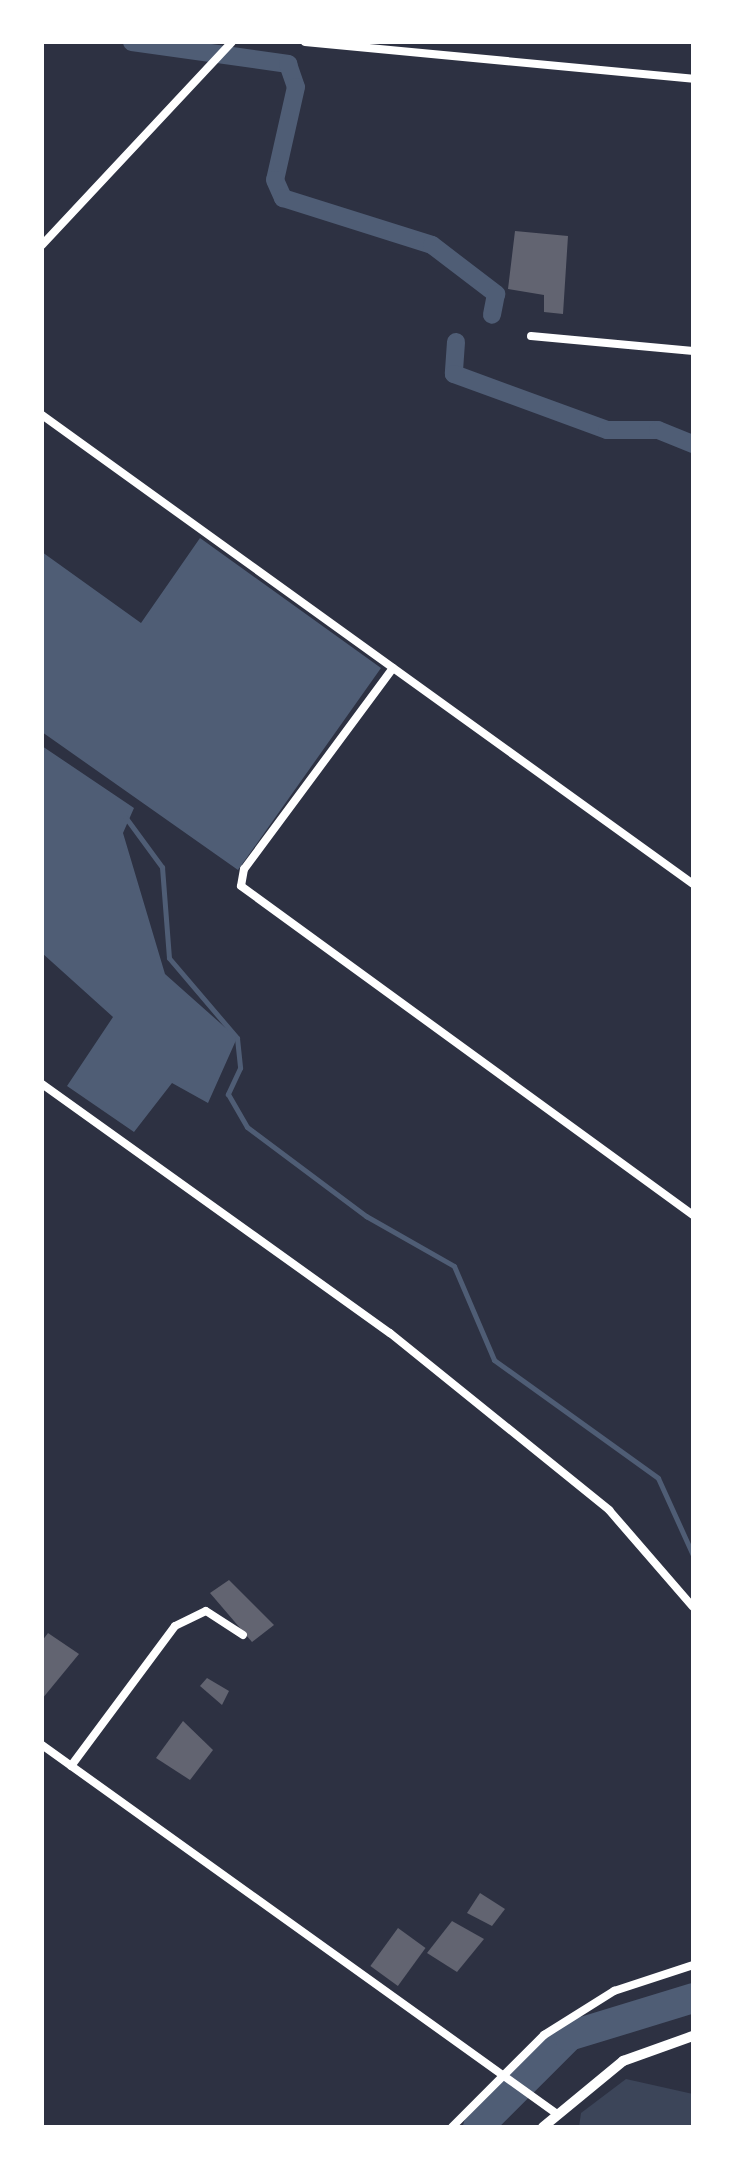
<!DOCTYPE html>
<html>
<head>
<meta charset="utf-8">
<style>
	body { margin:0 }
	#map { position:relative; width:735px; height:2169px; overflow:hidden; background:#2d3142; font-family:Jost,sans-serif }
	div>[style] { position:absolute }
	.green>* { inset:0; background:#3c4559 }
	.water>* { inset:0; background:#4f5d75 }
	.stream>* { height:5px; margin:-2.5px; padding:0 2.5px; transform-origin:2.5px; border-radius:2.5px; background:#4f5d75 }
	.canal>* { height:18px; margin:-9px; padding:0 9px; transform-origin:9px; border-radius:9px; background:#4f5d75 }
	.river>* { height:30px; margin:-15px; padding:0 15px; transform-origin:15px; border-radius:15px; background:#4f5d75 }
	.building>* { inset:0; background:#626471; transform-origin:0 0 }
	.minor>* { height:8px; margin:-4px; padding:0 4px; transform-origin:4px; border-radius:4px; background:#fff }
	.tertiary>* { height:10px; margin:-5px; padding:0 5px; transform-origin:5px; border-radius:5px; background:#fff }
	span { translate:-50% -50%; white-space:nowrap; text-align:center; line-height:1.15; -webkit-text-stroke:6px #fff; paint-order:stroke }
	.frame { position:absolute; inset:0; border:44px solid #fff; pointer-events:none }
</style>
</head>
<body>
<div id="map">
	<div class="green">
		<i style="clip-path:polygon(626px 2079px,693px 2094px,693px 2127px,579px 2127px,581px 2113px)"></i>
	</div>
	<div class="water">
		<i style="clip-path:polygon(200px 538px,381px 668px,238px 870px,42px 732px,42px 552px,141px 623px)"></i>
		<i style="clip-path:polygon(42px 746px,134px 808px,123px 833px,165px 974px,237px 1038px,208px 1103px,172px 1083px,134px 1132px,67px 1086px,113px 1017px,42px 953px)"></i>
	</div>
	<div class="stream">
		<i style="left:126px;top:818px;width:61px;rotate:53.7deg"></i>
		<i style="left:162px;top:867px;width:91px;rotate:85.6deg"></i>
		<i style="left:169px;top:958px;width:105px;rotate:49.6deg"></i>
		<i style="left:237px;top:1038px;width:30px;rotate:84deg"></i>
		<i style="left:240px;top:1068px;width:29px;rotate:115deg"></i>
		<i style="left:228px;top:1094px;width:38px;rotate:60deg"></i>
		<i style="left:247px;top:1127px;width:149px;rotate:36.8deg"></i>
		<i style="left:366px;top:1216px;width:101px;rotate:29.6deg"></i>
		<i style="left:454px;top:1266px;width:102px;rotate:66.9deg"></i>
		<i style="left:494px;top:1360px;width:202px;rotate:35.7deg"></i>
		<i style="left:658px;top:1478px;width:85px;rotate:65.6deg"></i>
	</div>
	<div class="canal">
		<i style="left:132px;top:42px;width:158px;rotate:8deg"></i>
		<i style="left:288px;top:64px;width:24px;rotate:71deg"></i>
		<i style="left:296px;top:87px;width:95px;rotate:102.7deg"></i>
		<i style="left:275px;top:180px;width:20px;rotate:66deg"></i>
		<i style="left:283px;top:198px;width:156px;rotate:17.5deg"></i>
		<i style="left:432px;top:245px;width:81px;rotate:37.4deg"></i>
		<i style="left:496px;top:294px;width:21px;rotate:101deg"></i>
		<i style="left:456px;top:342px;width:32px;rotate:94deg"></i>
		<i style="left:454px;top:374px;width:163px;rotate:20.1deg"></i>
		<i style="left:607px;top:430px;width:51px"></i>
		<i style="left:658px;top:430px;width:38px;rotate:22deg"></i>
	</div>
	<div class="river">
		<i style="left:478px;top:2127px;width:129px;rotate:-45deg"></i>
		<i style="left:569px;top:2036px;width:130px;rotate:-17deg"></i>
	</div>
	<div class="building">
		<i style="clip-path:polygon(515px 231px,568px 236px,563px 314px,544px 312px,544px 295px,508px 289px)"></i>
		<i style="clip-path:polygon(229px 1580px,274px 1625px,252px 1642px,210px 1593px)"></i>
		<i style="clip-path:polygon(48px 1633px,79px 1654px,42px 1699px,42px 1641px)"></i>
		<i style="clip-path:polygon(207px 1678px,229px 1691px,222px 1705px,200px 1686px)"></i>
		<i style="clip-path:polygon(183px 1721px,213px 1750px,190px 1780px,156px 1758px)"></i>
		<i style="clip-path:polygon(480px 1893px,505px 1909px,492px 1926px,467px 1913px)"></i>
		<i style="clip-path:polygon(452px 1921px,484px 1939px,457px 1972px,427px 1953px)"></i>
		<i style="left:398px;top:1928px;width:34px;height:47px;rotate:36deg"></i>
	</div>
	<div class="minor">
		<i style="left:305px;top:42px;width:390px;rotate:5.4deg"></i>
		<i style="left:42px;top:245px;width:278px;rotate:-46.9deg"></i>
		<i style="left:531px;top:336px;width:163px;rotate:5.3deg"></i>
		<i style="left:42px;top:415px;width:802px;rotate:35.77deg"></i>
		<i style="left:393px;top:668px;width:250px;rotate:126.5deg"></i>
		<i style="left:244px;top:869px;width:17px;rotate:100deg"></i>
		<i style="left:241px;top:886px;width:559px;rotate:36.05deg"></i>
		<i style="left:42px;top:1084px;width:428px;rotate:35.6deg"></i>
		<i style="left:390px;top:1333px;width:282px;rotate:38.9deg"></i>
		<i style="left:609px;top:1510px;width:128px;rotate:49.1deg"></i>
		<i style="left:42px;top:1745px;width:634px;rotate:35.62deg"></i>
		<i style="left:71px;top:1766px;width:174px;rotate:-53.4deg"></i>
		<i style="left:175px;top:1626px;width:34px;rotate:-26deg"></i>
		<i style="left:206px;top:1611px;width:44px;rotate:33deg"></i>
		<i style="left:452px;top:2127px;width:130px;rotate:-45deg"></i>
		<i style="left:544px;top:2035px;width:83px;rotate:-32.2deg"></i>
		<i style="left:614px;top:1991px;width:83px;rotate:-18.2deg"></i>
	</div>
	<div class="tertiary">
		<i style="left:543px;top:2127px;width:104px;rotate:-39.5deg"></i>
		<i style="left:623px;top:2061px;width:74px;rotate:-19.7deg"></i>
	</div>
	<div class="frame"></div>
</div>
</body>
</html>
